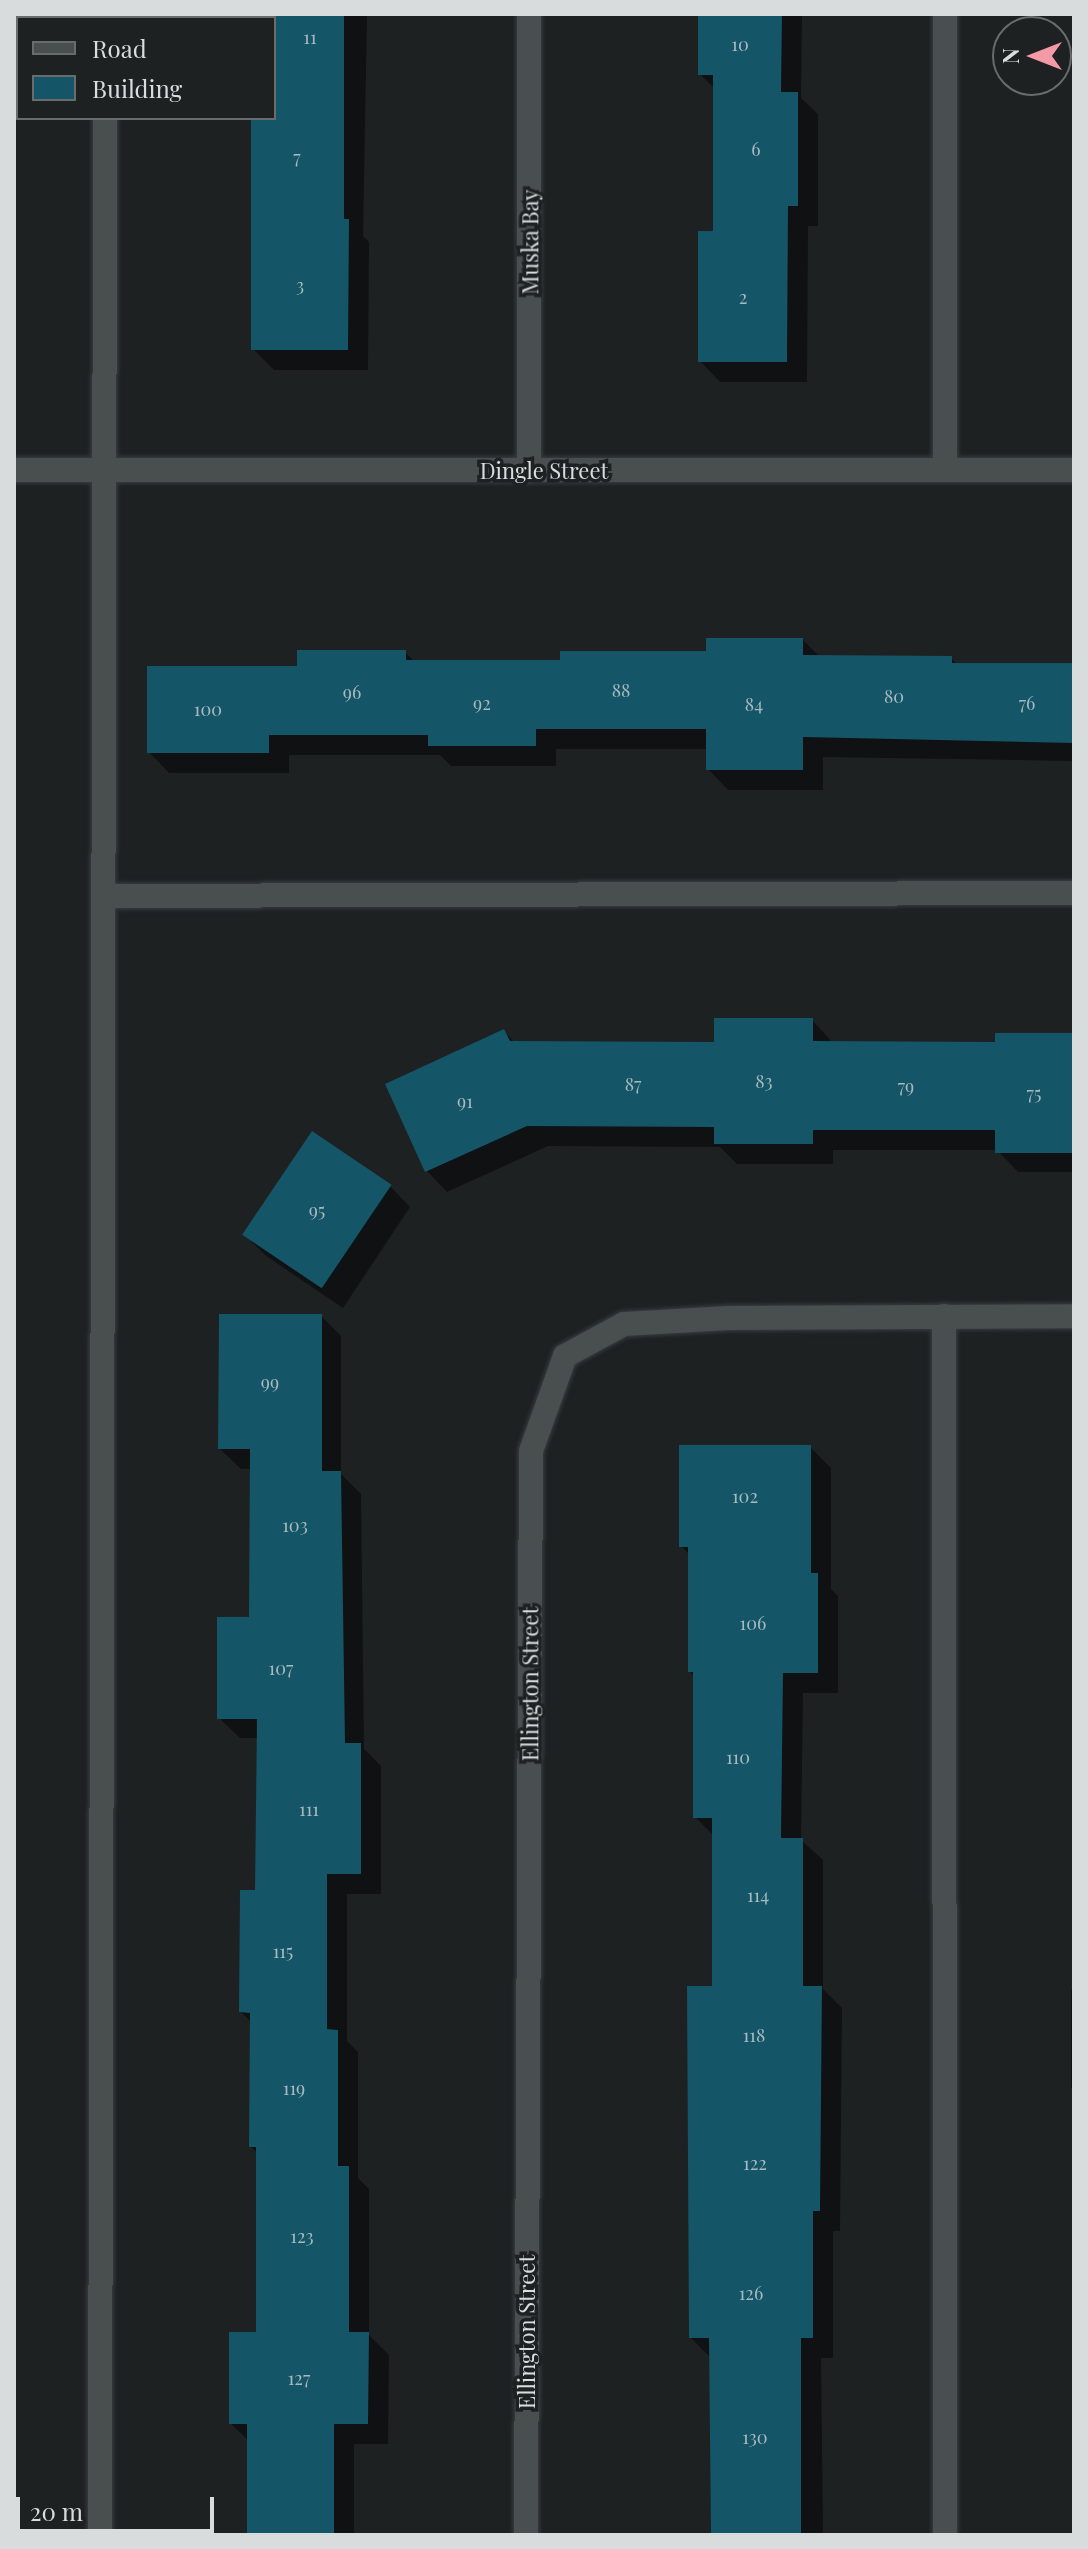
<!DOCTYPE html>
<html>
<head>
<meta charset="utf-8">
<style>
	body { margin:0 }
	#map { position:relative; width:1088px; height:2549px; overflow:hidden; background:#1d2122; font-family:"Playfair Display",serif }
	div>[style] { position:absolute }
	.shadow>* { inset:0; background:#0007; transform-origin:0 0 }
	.building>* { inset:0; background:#145567; transform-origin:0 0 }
	.roads { filter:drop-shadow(0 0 2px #393c3e) drop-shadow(0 0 2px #393c3e) }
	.service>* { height:24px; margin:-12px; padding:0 12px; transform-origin:12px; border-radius:12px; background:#494e4f }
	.minor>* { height:24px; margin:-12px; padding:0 12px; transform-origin:12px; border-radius:12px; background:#494e4f }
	span { translate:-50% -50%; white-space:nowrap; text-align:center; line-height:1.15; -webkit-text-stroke:7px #1d2122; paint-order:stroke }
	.number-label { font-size:18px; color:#a8bac0 }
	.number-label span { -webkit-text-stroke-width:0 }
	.street-label { font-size:22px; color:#d9dcdd }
	.frame { position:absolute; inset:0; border:16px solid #d9dcdd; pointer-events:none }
	.legend { position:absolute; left:16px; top:16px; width:260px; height:104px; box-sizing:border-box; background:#1d2122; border:2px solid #686c6d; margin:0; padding:10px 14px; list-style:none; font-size:24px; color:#d9dcdd }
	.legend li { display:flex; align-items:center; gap:16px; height:40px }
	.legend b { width:40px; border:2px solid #686c6d }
	.north { position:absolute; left:992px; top:16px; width:80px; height:80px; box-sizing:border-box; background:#1d2122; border:2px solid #686c6d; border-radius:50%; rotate:270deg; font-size:22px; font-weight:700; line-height:32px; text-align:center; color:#d9dcdd }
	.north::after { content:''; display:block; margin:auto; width:28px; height:36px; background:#f49aa7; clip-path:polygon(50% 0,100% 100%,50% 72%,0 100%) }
	.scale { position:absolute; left:16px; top:2497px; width:198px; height:36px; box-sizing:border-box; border:4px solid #d9dcdd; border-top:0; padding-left:10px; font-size:24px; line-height:28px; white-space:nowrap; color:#d9dcdd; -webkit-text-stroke:6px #1d2122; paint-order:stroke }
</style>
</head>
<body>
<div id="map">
	<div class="shadow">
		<i style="clip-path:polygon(267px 14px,367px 14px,363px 236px,369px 242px,368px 370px,274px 370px,253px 349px,253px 118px,274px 118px,274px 18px,267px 18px)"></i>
		<i style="clip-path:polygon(700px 14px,802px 14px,801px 98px,818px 114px,818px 226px,808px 226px,807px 382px,720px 382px,700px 361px,715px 233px,715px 89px,700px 74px)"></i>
		<i style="clip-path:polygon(803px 640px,820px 657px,951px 658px,958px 665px,1074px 665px,1074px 761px,823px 757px,823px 790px,728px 790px,708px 769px,708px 749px,556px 749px,556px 766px,451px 766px,440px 755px,289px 755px,289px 773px,169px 773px,149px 752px,299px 668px,405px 652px,415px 662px,562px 662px,708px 653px)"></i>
		<i style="clip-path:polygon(812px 1020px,833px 1043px,997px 1044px,1074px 1035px,1074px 1172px,1018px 1172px,997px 1150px,833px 1150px,833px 1164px,737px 1164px,720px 1147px,548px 1146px,447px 1192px,427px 1171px,388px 1085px,504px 1031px,515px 1043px,716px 1044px)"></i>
		<i style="clip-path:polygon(390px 1186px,410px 1207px,343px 1308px,265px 1255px,245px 1235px)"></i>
		<i style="clip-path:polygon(321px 1316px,341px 1336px,341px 1474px,361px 1494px,364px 1749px,381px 1766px,381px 1894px,347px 1894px,347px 2041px,358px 2052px,358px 2178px,369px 2189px,369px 2335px,389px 2355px,388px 2444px,354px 2444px,354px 2535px,249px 2535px,249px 2441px,231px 2424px,258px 2334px,258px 2153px,251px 2147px,252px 2023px,241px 2012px,257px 1892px,259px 1738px,240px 1738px,219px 1718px,251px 1619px,252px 1469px,241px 1469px,220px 1449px)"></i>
		<i style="clip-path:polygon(810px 1447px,831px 1468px,831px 1589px,838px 1596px,838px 1693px,803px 1693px,801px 1840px,823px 1860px,823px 1989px,842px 2008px,840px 2231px,833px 2231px,833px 2358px,821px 2358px,823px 2535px,712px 2535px,711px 2358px,691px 2338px,714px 1988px,714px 1836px,695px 1817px,695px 1677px,690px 1672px,690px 1555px,681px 1546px)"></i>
		<i style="left:1073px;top:1584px;width:1px;height:93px"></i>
		<i style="left:1071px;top:1990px;width:3px;height:98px"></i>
		<i style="left:1073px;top:2399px;width:1px;height:136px"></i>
	</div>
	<div class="building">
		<i style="clip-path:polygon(274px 14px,344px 14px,344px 219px,349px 219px,348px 350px,251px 350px,251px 118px,274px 118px)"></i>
		<i style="clip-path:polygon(698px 14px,782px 14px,781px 92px,798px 92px,798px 206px,788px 206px,787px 362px,698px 362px,698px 231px,713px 231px,713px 75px,698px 75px)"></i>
		<i style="clip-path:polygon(706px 638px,803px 638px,803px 655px,952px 656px,952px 663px,1074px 663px,1074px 743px,803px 737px,803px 770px,706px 770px,706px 729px,536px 729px,536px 746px,428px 746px,428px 735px,269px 735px,269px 753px,147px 753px,147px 666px,297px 666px,297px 650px,406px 650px,406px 660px,560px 660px,560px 651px,706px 651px)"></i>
		<i style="clip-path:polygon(714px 1018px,813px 1018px,813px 1041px,995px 1042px,995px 1033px,1074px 1033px,1074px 1153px,995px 1153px,995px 1130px,813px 1130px,813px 1144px,714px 1144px,714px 1127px,527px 1126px,425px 1172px,385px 1084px,504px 1029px,510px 1041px,714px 1042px)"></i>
		<i style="left:312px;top:1131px;width:96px;height:125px;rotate:34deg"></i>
		<i style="clip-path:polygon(219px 1314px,322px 1314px,322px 1471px,341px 1471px,345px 1743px,361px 1743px,361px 1874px,327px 1874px,327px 2029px,338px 2030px,338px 2166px,349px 2166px,349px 2332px,369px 2332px,368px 2424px,334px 2424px,334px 2535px,247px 2535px,247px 2424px,229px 2424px,229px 2332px,256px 2332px,256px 2147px,249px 2147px,250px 2013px,239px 2012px,240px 1890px,255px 1890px,257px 1719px,217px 1719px,217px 1617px,249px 1617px,250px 1449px,218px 1449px)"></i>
		<i style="clip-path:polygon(679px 1445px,811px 1445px,811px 1573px,818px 1573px,818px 1673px,783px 1673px,781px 1838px,803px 1838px,803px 1986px,822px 1986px,820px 2211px,813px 2211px,813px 2338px,801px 2338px,801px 2535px,711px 2535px,709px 2338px,689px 2338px,687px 1986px,712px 1986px,712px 1818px,693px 1818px,693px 1672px,688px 1672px,688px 1547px,679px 1547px)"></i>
	</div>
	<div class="roads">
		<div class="service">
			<i style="left:104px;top:14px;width:4px;rotate:90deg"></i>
			<i style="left:945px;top:14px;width:454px;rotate:90deg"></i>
			<i style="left:104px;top:896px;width:970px;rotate:-0.18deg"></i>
			<i style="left:944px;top:1316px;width:1219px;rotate:89.95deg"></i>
			<i style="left:100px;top:2535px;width:2417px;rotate:-89.88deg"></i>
		</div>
		<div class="minor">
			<i style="left:529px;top:14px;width:457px;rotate:90deg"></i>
			<i style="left:14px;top:470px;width:1060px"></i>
			<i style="left:526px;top:2535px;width:1084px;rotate:-89.74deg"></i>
			<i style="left:531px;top:1451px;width:101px;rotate:-70.3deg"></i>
			<i style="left:565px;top:1356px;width:67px;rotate:-28.5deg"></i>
			<i style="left:624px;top:1324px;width:105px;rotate:-3.3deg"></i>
			<i style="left:729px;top:1318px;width:345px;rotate:-0.3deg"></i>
		</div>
	</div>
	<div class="number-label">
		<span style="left:310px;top:37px">11</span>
		<span style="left:740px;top:44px">10</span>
		<span style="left:756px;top:149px">6</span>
		<span style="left:297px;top:157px">7</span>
		<span style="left:300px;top:285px">3</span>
		<span style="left:743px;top:297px">2</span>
		<span style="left:621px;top:690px">88</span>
		<span style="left:352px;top:692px">96</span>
		<span style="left:894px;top:696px">80</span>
		<span style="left:482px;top:703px">92</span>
		<span style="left:1027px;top:703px">76</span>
		<span style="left:754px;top:704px">84</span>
		<span style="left:208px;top:709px">100</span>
		<span style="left:764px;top:1081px">83</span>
		<span style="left:633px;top:1084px">87</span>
		<span style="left:906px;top:1086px">79</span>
		<span style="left:1034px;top:1093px">75</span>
		<span style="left:465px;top:1101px">91</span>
		<span style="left:317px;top:1210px">95</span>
		<span style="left:270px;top:1382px">99</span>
		<span style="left:745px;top:1496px">102</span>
		<span style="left:295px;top:1525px">103</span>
		<span style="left:753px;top:1623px">106</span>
		<span style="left:281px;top:1668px">107</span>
		<span style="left:738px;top:1757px">110</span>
		<span style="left:309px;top:1809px">111</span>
		<span style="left:758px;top:1895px">114</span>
		<span style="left:283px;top:1951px">115</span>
		<span style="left:754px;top:2035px">118</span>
		<span style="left:294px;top:2088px">119</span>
		<span style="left:755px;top:2163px">122</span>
		<span style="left:302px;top:2236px">123</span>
		<span style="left:751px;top:2293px">126</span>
		<span style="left:299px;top:2378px">127</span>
		<span style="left:755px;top:2437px">130</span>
	</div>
	<div class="street-label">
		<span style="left:530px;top:242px;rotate:-90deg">Muska Bay</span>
		<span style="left:544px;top:471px">Dingle Street</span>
		<span style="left:530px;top:1684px;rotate:-90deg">Ellington Street</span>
		<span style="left:527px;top:2332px;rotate:-90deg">Ellington Street</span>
	</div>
	<div class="frame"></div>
	<ul class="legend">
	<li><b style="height:10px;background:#494e4f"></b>Road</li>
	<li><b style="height:22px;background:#145567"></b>Building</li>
	</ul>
	<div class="north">N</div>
	<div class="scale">20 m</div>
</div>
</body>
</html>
